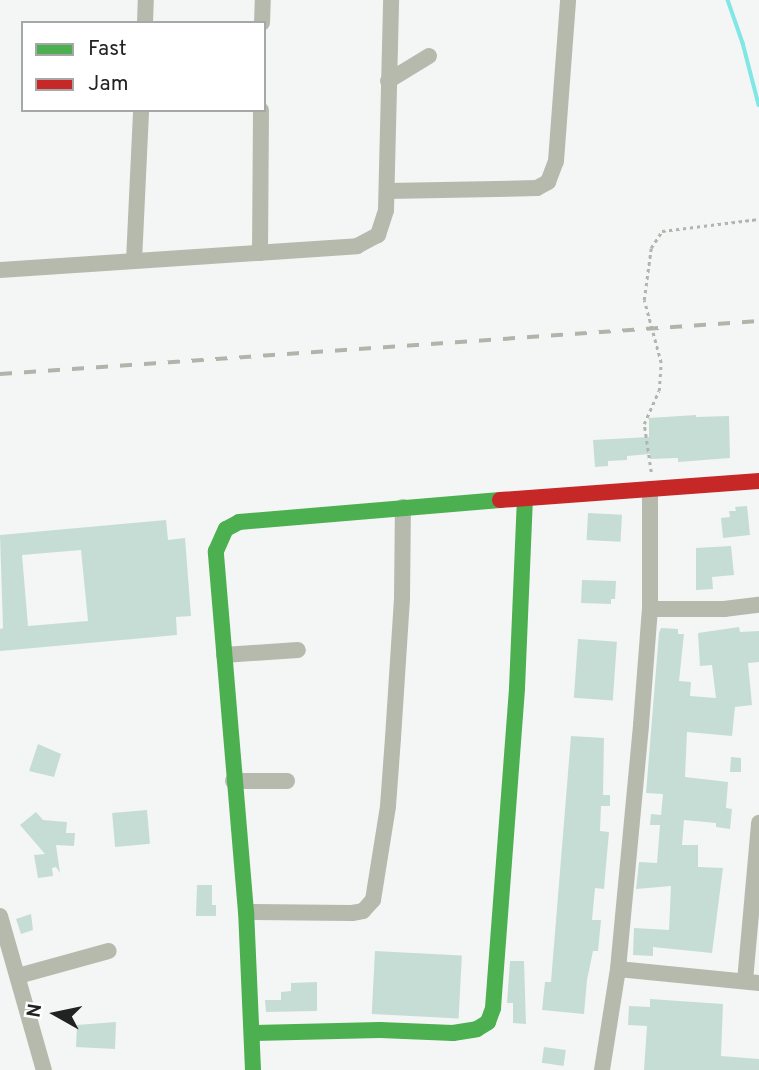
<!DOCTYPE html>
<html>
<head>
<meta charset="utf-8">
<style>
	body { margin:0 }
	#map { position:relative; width:759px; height:1070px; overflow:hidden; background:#f3f6f4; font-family:Overpass,sans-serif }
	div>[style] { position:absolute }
	.stream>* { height:3.5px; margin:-1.75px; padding:0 1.75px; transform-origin:1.75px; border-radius:1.75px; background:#81e7e4 }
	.building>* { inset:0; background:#c5ddd5; transform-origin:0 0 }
	.path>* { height:2.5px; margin-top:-1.25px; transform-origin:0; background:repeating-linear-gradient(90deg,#b2b5ad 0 3.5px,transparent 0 7px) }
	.street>* { height:16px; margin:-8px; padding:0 8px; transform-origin:8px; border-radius:8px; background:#b5baad }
	.fast>* { height:16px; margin:-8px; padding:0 8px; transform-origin:8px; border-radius:8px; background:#4caf50 }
	.jam>* { height:16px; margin:-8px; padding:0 8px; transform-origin:8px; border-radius:8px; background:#c62828 }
	.rail>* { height:3.5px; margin-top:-1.75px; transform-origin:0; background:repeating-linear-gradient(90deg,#b0b4ab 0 12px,transparent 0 24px) }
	span { translate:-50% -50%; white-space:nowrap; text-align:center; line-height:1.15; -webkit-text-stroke:7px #fff; paint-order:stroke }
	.legend { position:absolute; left:21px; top:21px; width:245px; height:91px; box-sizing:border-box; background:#fff; border:2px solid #a6a7a6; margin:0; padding:9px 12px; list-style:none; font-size:21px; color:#212221 }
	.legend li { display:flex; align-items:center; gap:14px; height:35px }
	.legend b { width:35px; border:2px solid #a6a7a6 }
	.north { position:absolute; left:21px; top:979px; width:70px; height:70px; -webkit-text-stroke:5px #fff; paint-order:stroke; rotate:279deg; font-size:19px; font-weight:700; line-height:28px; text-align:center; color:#212221 }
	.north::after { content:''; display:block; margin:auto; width:24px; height:32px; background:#212221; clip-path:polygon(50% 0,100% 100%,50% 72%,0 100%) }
</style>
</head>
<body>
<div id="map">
	<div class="stream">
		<i style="left:728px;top:0;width:46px;rotate:70.8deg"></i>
		<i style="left:743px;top:43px;width:64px;rotate:75.5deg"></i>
	</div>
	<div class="building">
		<i style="clip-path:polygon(696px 415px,696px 417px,729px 416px,730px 458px,678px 462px,678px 458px,650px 459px,650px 454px,627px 456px,627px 460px,608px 461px,608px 466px,595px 467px,593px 440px,649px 437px,649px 418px)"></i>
		<i style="clip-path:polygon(747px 506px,750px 535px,723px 538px,721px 518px,730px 517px,729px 511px,736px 511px,735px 507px)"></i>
		<i style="left:588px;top:513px;width:34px;height:27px;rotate:3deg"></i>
		<i style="clip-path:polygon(evenodd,166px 520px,168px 540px,185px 538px,191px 616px,176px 617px,177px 635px,0 651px,0 629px,3px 628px,0 535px,166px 520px,81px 550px,88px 621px,28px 626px,22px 555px,81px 550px)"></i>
		<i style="clip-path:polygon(731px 546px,734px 575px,712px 577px,713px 589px,696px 590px,696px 548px)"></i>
		<i style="clip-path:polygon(582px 580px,616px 581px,615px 599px,611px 599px,611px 604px,581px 603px)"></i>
		<i style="clip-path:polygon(739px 627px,740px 632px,759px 631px,759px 662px,748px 663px,752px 705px,735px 707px,732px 736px,687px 732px,685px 777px,728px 782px,726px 808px,732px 809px,730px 829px,716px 827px,716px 823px,684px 820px,682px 845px,698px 845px,698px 867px,723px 868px,712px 953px,653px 947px,653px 956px,633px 955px,634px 928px,669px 930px,671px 886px,636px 889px,639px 862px,657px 863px,660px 825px,650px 825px,651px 814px,661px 815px,663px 794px,646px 793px,659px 633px,661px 628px,678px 629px,678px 634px,684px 634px,679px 681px,691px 682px,690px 696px,716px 698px,712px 665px,700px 666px,698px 633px)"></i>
		<i style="left:578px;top:639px;width:39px;height:59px;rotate:4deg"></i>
		<i style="clip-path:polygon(571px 736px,604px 738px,603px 795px,610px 795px,610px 806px,601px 806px,600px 831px,609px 832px,606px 865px,604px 889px,595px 888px,592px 920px,601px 920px,598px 951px,593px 951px,587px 980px,584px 1014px,542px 1010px,545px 982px,551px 982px)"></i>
		<i style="clip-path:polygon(38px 744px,61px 754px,54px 777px,29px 771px)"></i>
		<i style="clip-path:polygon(731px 757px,741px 758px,741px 772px,730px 772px)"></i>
		<i style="left:147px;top:810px;width:34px;height:35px;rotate:85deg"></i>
		<i style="clip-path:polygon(36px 812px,43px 820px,67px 822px,66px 833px,75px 833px,74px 846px,56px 845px,60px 873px,56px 867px,52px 868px,53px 876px,38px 878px,34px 855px,45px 854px,20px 825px)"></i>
		<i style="clip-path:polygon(197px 885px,212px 885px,212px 905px,216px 905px,216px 916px,196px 916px)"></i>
		<i style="clip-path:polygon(31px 914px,33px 930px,21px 934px,16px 919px)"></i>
		<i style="left:375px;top:951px;width:87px;height:63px;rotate:3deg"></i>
		<i style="clip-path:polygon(510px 961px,524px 961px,526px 1024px,513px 1023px,513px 1003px,507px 1003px)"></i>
		<i style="clip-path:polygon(317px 982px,317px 1011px,266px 1012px,265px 1000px,281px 1000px,281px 992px,291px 991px,291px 983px)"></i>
		<i style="clip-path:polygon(650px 999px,723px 1004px,721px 1056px,759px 1059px,759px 1070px,644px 1070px,647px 1026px,628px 1025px,629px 1006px,650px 1007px)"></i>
		<i style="clip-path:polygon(116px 1022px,115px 1049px,76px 1047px,77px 1025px)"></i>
		<i style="left:544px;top:1047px;width:22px;height:16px;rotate:8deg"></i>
	</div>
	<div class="path">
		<i style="left:651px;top:472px;width:49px;rotate:-98.3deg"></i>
		<i style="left:644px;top:424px;width:36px;rotate:-66deg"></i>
		<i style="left:659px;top:391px;width:28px;rotate:-86deg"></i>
		<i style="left:661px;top:363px;width:65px;rotate:-105.1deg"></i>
		<i style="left:644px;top:300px;width:52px;rotate:-82.3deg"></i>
		<i style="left:651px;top:248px;width:20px;rotate:-57deg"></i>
		<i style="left:662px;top:231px;width:98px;rotate:-7.1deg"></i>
	</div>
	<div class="street">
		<i style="left:145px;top:23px;width:23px;rotate:-88deg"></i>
		<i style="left:262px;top:23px;width:23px;rotate:-88deg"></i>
		<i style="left:388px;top:81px;width:48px;rotate:-31.4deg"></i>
		<i style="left:387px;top:191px;width:150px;rotate:-1.1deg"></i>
		<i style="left:537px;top:188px;width:13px;rotate:-29deg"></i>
		<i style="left:548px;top:182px;width:22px;rotate:-69deg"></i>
		<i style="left:556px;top:161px;width:161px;rotate:-85.7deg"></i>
		<i style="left:260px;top:253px;width:143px;rotate:-89.6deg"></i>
		<i style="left:134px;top:261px;width:151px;rotate:-87.3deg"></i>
		<i style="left:0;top:270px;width:358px;rotate:-3.8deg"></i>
		<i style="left:357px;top:246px;width:24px;rotate:-28deg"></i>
		<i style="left:378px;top:235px;width:26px;rotate:-72deg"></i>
		<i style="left:386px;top:210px;width:210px;rotate:-88.6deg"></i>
		<i style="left:650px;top:609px;width:74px"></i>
		<i style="left:724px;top:609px;width:35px;rotate:-7deg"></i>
		<i style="left:224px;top:655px;width:74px;rotate:-3.9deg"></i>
		<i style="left:233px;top:781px;width:54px"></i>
		<i style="left:246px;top:912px;width:106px;rotate:0.5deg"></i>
		<i style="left:352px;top:913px;width:11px;rotate:-10deg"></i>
		<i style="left:363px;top:911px;width:15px;rotate:-48deg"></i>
		<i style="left:373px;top:900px;width:95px;rotate:-80.9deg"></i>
		<i style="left:388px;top:806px;width:68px;rotate:-85.8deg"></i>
		<i style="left:393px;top:738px;width:141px;rotate:-86.3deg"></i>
		<i style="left:402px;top:597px;width:90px;rotate:-89.4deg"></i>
		<i style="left:0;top:916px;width:160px;rotate:74.1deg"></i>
		<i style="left:618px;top:969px;width:142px;rotate:5.7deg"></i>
		<i style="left:18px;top:976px;width:94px;rotate:-15.4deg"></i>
		<i style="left:745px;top:981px;width:159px;rotate:-84.9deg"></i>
		<i style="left:602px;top:1070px;width:102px;rotate:-81deg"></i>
		<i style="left:618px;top:969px;width:245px;rotate:-84.6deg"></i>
		<i style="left:641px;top:725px;width:116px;rotate:-85.6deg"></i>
		<i style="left:650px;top:609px;width:120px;rotate:-90deg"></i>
	</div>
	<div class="fast">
		<i style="left:252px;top:1033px;width:128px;rotate:-1.3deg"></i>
		<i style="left:380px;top:1030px;width:73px;rotate:2.4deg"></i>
		<i style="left:453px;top:1033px;width:24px;rotate:-9deg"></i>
		<i style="left:477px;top:1029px;width:13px;rotate:-32deg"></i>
		<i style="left:488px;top:1022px;width:15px;rotate:-70deg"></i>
		<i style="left:493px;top:1008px;width:321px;rotate:-85.7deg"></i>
		<i style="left:517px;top:688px;width:188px;rotate:-87.6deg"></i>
		<i style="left:253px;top:1070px;width:158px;rotate:-92.5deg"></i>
		<i style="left:246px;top:912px;width:362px;rotate:-94.8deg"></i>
		<i style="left:216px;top:551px;width:24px;rotate:-66deg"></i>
		<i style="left:226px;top:529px;width:15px;rotate:-28deg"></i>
		<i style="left:239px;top:522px;width:262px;rotate:-4.8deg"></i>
	</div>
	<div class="jam">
		<i style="left:500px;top:500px;width:260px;rotate:-4.2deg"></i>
	</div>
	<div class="rail">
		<i style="left:0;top:374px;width:761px;rotate:-3.99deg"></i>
	</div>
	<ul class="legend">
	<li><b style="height:9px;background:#4caf50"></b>Fast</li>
	<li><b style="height:9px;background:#c62828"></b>Jam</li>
	</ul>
	<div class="north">N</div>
</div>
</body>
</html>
